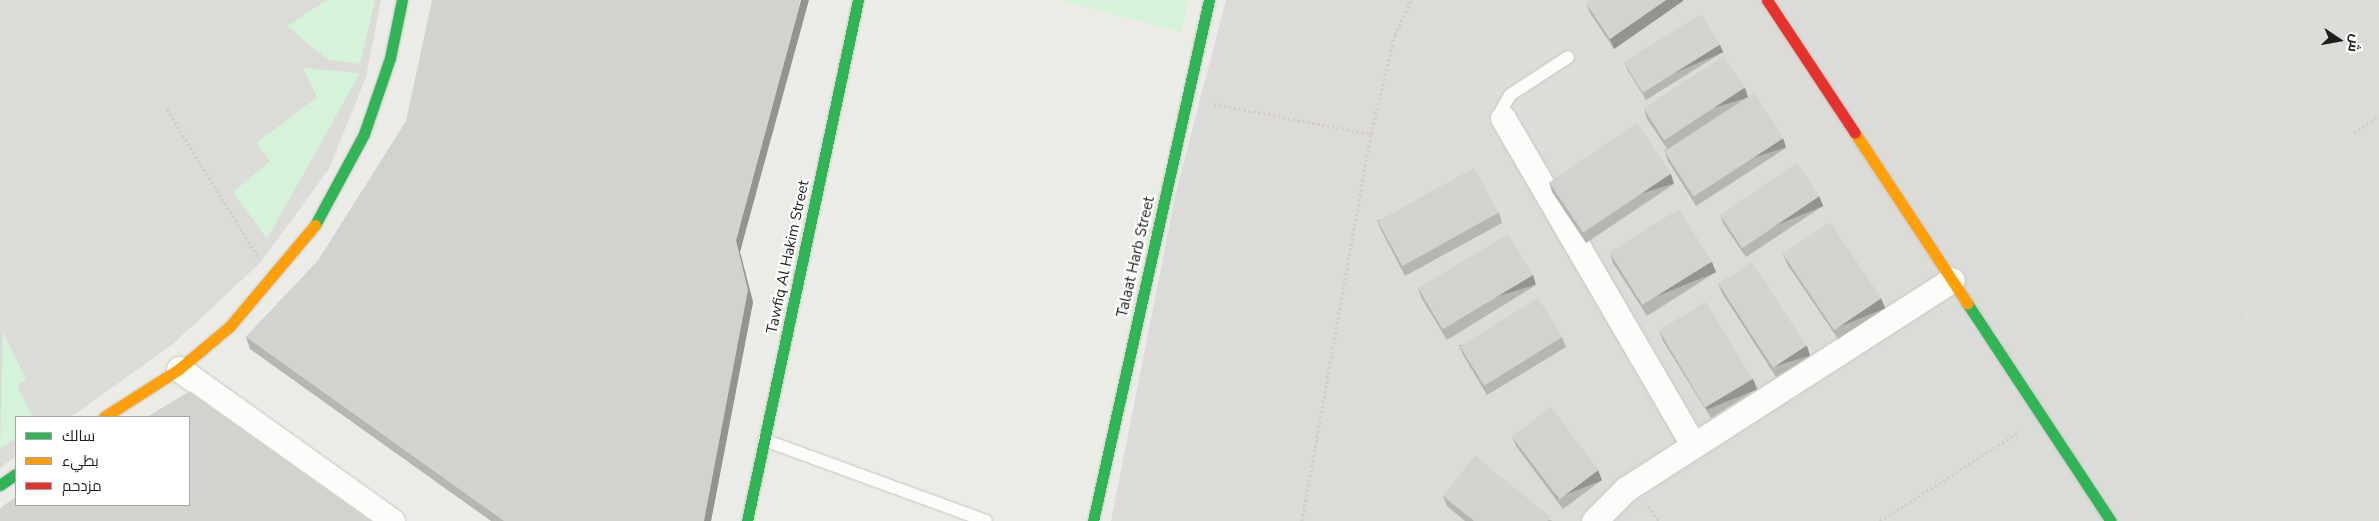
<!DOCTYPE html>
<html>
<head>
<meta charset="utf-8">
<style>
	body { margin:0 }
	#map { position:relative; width:2379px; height:521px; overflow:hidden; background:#ecece7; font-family:"Nunito Sans",Cairo,sans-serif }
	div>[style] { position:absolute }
	.residential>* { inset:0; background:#dbdbd8 }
	.park>* { inset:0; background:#d4f3d9 }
	.parking>* { inset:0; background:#ddddda }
	.path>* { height:3px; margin-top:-1.5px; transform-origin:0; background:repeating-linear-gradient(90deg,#d6cbc7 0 2.5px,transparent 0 5px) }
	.roads { filter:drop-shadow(0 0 1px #c5c5c3) drop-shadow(0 0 1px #c5c5c3) }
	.lane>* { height:12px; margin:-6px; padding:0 6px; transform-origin:6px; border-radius:6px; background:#fcfcfb }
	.street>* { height:25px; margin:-12.5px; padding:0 12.5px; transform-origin:12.5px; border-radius:12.5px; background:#fcfcfb }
	.fast>* { height:11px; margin:-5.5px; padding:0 5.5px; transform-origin:5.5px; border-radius:5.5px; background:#30b455 }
	.slow>* { height:11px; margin:-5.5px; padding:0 5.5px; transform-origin:5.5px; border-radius:5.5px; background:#ff9f0a }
	.jam>* { height:11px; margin:-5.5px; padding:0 5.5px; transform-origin:5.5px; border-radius:5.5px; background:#e5322d }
	.wall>* { inset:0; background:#b5b5b1 }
	.shaded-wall>* { inset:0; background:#949390; transform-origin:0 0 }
	.building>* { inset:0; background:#d3d2ce; transform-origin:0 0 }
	span { translate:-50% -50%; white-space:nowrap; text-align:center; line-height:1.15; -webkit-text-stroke:4.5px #fff; paint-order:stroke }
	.street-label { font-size:15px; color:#1e1e1e }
	.legend { position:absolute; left:15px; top:416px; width:175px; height:90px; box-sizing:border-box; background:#fff; border:1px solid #a5a5a5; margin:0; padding:6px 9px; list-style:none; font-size:15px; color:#1e1e1e }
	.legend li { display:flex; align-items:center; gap:10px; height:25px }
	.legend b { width:25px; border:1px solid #a5a5a5 }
	.north { position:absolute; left:2314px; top:15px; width:50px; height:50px; -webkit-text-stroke:4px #fff; paint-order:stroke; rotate:102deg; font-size:14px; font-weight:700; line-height:20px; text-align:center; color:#1e1e1e }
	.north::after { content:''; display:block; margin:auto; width:18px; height:22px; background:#1e1e1e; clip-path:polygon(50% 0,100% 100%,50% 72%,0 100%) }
</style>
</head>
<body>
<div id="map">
	<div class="residential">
		<i style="clip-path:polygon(0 0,381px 0,366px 77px,329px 169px,260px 263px,173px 344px,71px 417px,16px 417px,16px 456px,0 468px)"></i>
		<i style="clip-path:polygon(1226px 0,2379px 0,2379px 521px,1111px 521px,1176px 192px)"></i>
	</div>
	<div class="park">
		<i style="clip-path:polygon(327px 0,375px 0,360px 64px,328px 60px,287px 26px)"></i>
		<i style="clip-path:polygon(1058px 0,1188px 0,1181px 32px)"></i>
		<i style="clip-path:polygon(303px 68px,360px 73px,267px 239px,233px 192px,270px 161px,257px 143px,317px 97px)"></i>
		<i style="clip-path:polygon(3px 332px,26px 379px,17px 386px,33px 417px,16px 417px,16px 438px,0 449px)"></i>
	</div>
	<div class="parking">
		<i style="clip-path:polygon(1516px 0,1574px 0,1635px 91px,1518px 169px,1440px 52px)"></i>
		<i style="clip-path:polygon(2309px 220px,2379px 325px,2379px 384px,2316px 426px,2220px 279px)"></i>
	</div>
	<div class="path">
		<i style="left:1214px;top:104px;width:160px;rotate:10.8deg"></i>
		<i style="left:167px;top:109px;width:172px;rotate:58.5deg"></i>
		<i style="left:2354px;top:133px;width:30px;rotate:-34deg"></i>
		<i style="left:1648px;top:506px;width:19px;rotate:54deg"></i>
		<i style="left:1302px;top:521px;width:393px;rotate:-79.9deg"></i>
		<i style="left:1371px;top:134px;width:102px;rotate:-76.4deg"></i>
		<i style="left:1395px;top:35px;width:38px;rotate:-65deg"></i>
		<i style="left:1880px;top:521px;width:165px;rotate:-32.6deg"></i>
	</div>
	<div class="roads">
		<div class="lane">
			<i style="left:1503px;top:118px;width:9px;rotate:-96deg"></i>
			<i style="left:1502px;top:109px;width:16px;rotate:-60deg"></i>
			<i style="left:1510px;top:95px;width:69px;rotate:-33.2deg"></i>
			<i style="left:764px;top:440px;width:236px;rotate:20deg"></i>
		</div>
		<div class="street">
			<i style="left:1503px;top:118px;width:377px;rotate:59.8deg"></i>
			<i style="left:179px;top:369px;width:262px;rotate:35.5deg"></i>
			<i style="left:1594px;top:521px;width:45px;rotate:-45deg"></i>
			<i style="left:1626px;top:489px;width:387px;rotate:-32.7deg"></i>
		</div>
		<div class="fast">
			<i style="left:315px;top:225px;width:103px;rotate:-61.7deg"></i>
			<i style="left:364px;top:134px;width:80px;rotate:-71.1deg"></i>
			<i style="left:390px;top:58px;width:59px;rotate:-78.3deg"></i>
			<i style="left:1967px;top:303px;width:261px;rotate:56.6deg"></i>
			<i style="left:0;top:485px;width:19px;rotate:-35deg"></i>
			<i style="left:747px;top:521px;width:533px;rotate:-77.97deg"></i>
			<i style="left:1093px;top:521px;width:534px;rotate:-77.45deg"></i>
		</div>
		<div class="slow">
			<i style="left:1855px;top:133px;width:204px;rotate:56.6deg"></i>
			<i style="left:104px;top:417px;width:89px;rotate:-32.6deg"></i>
			<i style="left:179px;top:369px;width:67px;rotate:-40.1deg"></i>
			<i style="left:230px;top:326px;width:132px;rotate:-49.9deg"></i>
		</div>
		<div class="jam">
			<i style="left:1767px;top:0;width:159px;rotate:56.5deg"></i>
		</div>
	</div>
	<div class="wall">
		<i style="clip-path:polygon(1683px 1px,1614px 49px,1590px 13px,1586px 3px)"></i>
		<i style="clip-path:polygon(1720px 45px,1723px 52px,1646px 100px,1627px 69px,1624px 62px)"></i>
		<i style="clip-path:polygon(1745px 88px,1748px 97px,1783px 138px,1786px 148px,1696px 206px,1668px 161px,1664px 150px,1667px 149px,1647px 119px,1644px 109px)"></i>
		<i style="clip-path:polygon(1549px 182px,1674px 184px,1586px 243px,1552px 192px)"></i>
		<i style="clip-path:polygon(1819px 196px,1823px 206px,1746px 257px,1724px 225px,1720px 215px)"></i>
		<i style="clip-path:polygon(1499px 213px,1502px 223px,1405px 276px,1381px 230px,1377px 220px)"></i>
		<i style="clip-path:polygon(740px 252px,753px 302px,711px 521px,491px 521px,250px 349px,246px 337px,317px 262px)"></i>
		<i style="clip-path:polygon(1610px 253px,1716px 272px,1647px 316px,1613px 263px)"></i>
		<i style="clip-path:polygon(1783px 254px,1881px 298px,1885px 308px,1838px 339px,1787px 264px)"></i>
		<i style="clip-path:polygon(1718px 283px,1807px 346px,1810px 356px,1776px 377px,1722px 293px)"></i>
		<i style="clip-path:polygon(1536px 285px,1447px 340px,1422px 299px,1418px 289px)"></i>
		<i style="clip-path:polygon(1659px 331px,1753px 379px,1757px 389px,1711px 418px,1663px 341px)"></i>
		<i style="clip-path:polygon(1562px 337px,1566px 347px,1487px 395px,1463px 355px,1459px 345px)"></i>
		<i style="clip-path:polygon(1512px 436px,1602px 480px,1563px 509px,1516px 446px)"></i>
		<i style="clip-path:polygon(1443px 496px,1553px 521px,1465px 521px,1447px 506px)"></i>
	</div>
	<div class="shaded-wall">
		<i style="clip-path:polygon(801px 0,809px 0,740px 252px,753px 302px,711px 521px,704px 521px,736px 240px)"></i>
		<i style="clip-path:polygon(1666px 0,1683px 0,1683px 1px,1614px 49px,1610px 39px)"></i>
		<i style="left:1720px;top:45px;width:8px;height:90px;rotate:67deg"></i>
		<i style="left:1745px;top:88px;width:10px;height:97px;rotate:73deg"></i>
		<i style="left:1783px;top:138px;width:10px;height:107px;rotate:73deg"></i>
		<i style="left:1671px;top:174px;width:10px;height:107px;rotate:73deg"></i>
		<i style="left:1819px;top:196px;width:11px;height:92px;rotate:68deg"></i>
		<i style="left:1712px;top:262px;width:11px;height:82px;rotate:68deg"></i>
		<i style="left:1533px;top:275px;width:10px;height:105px;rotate:73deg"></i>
		<i style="left:1881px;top:298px;width:11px;height:56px;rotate:68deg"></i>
		<i style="left:1807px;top:346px;width:10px;height:40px;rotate:73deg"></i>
		<i style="left:1753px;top:379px;width:11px;height:54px;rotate:68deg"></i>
		<i style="left:1598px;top:470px;width:11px;height:49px;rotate:68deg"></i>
	</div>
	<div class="building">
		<i style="clip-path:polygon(432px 0,801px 0,736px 240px,748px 290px,704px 521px,504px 521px,246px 337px,317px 262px,406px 121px)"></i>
		<i style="clip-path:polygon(1591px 0,1666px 0,1610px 39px,1586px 3px)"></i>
		<i style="left:1701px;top:14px;width:36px;height:91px;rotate:58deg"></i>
		<i style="left:1724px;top:56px;width:38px;height:96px;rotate:57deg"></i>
		<i style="left:1754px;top:93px;width:54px;height:107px;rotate:57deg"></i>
		<i style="left:1637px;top:123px;width:61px;height:106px;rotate:56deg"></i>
		<i style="left:1797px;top:163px;width:40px;height:93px;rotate:56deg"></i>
		<i style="left:1474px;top:168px;width:51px;height:110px;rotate:61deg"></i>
		<i style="left:1679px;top:209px;width:62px;height:82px;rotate:58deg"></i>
		<i style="left:1830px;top:222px;width:92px;height:57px;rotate:56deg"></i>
		<i style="left:1508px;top:234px;width:48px;height:105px;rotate:59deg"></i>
		<i style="left:1752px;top:262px;width:100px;height:40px;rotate:57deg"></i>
		<i style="left:1538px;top:298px;width:46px;height:92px;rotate:58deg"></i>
		<i style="left:1706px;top:302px;width:90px;height:55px;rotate:59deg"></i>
		<i style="clip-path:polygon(190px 391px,373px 521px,0 521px,0 509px,3px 506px,16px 497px,16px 505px,189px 505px,189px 417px,147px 417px)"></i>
		<i style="left:1551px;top:407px;width:79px;height:49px;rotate:53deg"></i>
		<i style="clip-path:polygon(1475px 456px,1551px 517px,1548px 521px,1474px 521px,1443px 496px)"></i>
	</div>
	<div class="street-label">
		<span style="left:788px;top:257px;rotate:-78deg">Tawfiq Al Hakim Street</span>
		<span style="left:1136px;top:257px;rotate:-77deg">Talaat Harb Street</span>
	</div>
	<ul class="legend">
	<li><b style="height:6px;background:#30b455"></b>سالك</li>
	<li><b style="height:6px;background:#ff9f0a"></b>بطيء</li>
	<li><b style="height:6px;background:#e5322d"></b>مزدحم</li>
	</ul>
	<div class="north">ش</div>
</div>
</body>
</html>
